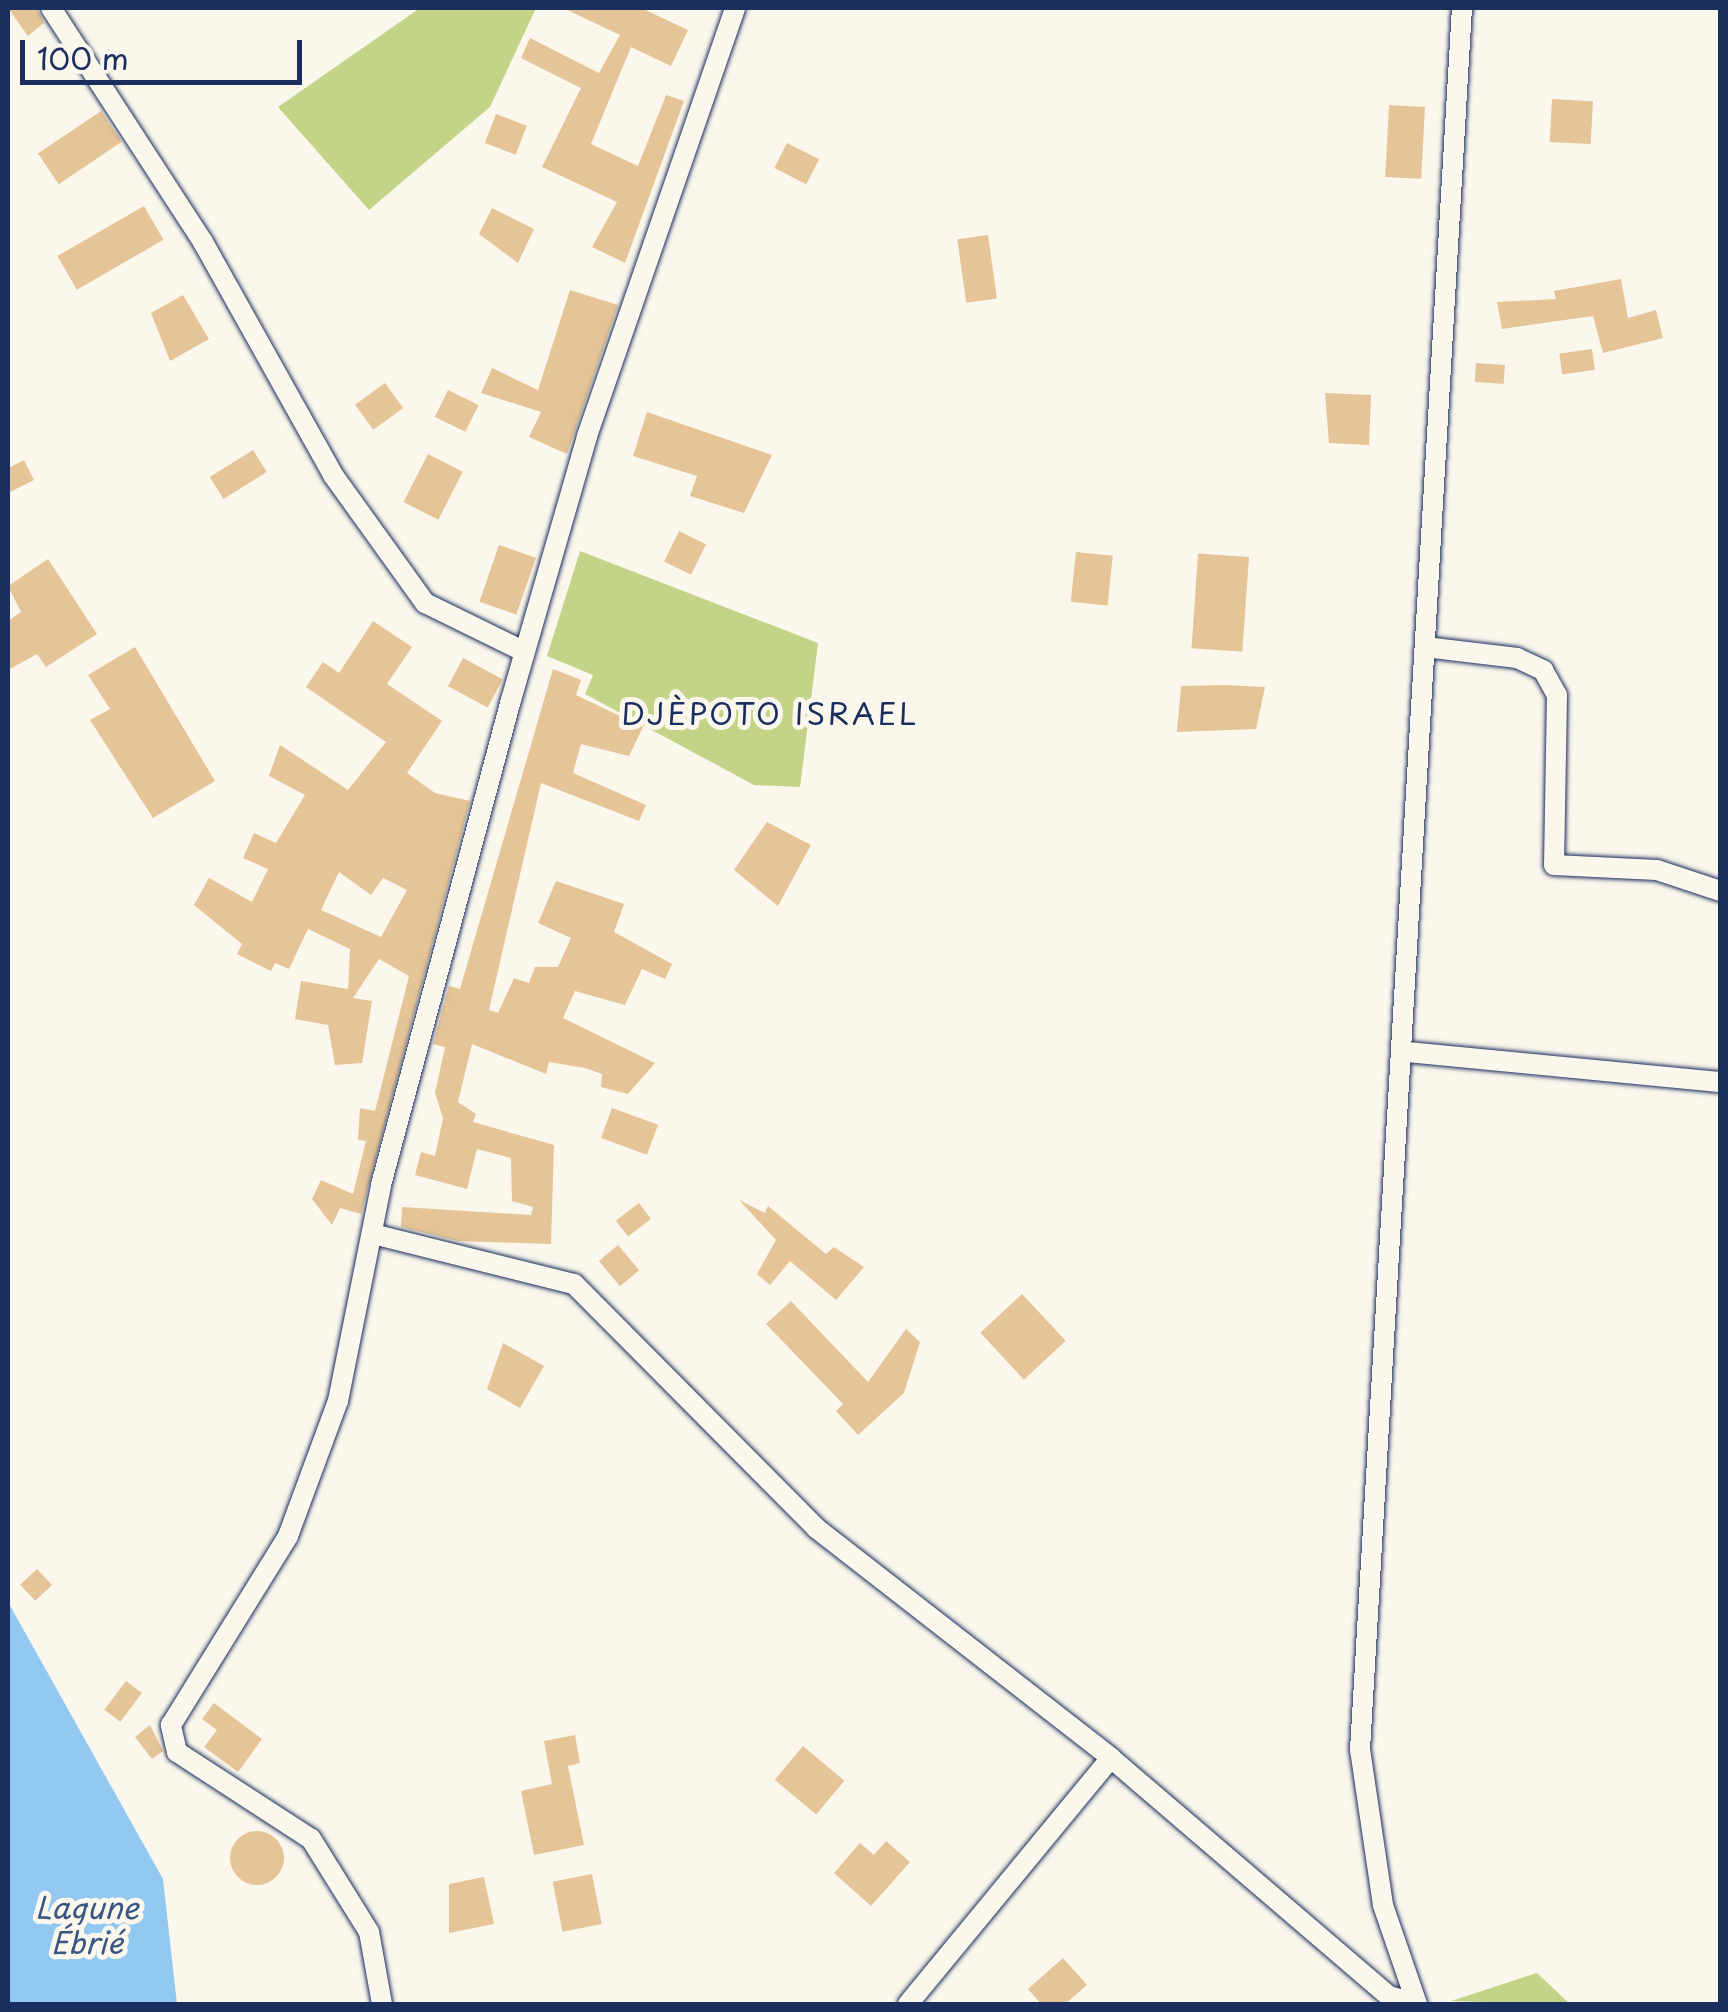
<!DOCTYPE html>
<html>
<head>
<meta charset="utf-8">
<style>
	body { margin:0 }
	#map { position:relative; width:1728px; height:2012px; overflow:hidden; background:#fbf7ec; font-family:"Playpen Sans",sans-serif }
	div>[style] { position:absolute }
	.green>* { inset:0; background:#c3d488 }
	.water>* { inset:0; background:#93c9f1 }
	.building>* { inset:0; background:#e5c597; transform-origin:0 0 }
	.round { border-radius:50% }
	.roads { filter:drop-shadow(0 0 2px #1b2f5e) drop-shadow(0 0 2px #1b2f5e) }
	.minor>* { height:20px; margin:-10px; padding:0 10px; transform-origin:10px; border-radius:10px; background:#fbf7ec }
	span { translate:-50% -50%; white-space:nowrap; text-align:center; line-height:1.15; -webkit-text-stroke:10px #fbf7ec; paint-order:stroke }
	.neighbourhood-label { font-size:30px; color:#1b2f5e; letter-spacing:2.5px }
	.water-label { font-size:30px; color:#395683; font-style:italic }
	.frame { position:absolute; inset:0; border:10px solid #1b2f5e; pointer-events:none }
	.scale { position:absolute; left:20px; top:40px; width:282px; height:45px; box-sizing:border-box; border:5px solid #1b2f5e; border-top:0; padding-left:12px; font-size:30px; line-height:35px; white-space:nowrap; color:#1b2f5e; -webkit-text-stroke:8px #fbf7ec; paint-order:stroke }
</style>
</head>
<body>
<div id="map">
	<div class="green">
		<i style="clip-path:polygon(420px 8px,536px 8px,490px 107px,369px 210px,278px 107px)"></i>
		<i style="clip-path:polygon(580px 551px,818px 643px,800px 787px,754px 785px,585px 694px,593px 675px,547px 656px)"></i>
		<i style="clip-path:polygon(1537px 1973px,1570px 2004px,1451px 2001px)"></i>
	</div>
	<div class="water">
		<i style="clip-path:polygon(8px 1602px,163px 1879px,177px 2004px,8px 2004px)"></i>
	</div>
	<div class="building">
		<i style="clip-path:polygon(8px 8px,37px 8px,44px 23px,28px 36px)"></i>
		<i style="clip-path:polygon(563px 8px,641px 8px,688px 30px,671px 66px,631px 47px,591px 144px,638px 166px,666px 95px,684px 101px,625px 263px,592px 247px,617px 202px,542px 167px,581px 88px,521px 58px,530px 38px,599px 73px,620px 35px)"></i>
		<i style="left:1552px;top:99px;width:41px;height:43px;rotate:3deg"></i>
		<i style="left:1389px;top:105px;width:36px;height:72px;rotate:3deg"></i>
		<i style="left:101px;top:111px;width:37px;height:76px;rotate:56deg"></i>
		<i style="left:496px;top:114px;width:33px;height:31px;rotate:21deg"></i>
		<i style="left:787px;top:143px;width:36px;height:28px;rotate:27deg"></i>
		<i style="left:144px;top:206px;width:39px;height:100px;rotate:60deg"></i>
		<i style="clip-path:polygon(492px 208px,534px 229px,518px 263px,479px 234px)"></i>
		<i style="left:988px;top:235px;width:64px;height:31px;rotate:82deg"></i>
		<i style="clip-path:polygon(1621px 279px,1628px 318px,1656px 310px,1663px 338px,1603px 353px,1593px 316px,1502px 329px,1497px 302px,1556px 299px,1554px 291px)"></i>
		<i style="clip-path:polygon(570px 290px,618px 305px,567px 454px,529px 437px,541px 412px,481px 393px,492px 368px,538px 390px)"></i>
		<i style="clip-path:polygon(183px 295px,209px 339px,170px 361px,151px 313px)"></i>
		<i style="left:1592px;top:349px;width:21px;height:33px;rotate:82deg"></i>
		<i style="left:1476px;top:363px;width:29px;height:19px;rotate:4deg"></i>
		<i style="left:385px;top:383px;width:31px;height:37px;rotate:54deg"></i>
		<i style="left:448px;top:390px;width:34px;height:30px;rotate:26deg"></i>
		<i style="clip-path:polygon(1325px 393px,1371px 395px,1369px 445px,1329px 443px)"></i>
		<i style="clip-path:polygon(647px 412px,772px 455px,744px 513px,690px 496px,697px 476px,633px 456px)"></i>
		<i style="left:253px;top:450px;width:26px;height:51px;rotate:58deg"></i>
		<i style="left:428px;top:454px;width:39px;height:54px;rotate:27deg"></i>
		<i style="clip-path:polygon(24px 460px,34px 480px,8px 493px,8px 468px)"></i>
		<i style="left:679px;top:531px;width:30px;height:34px;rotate:26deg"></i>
		<i style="left:499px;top:545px;width:39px;height:60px;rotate:19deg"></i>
		<i style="left:1076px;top:552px;width:37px;height:50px;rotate:6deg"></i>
		<i style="left:1249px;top:557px;width:95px;height:51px;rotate:94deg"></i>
		<i style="clip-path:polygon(48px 559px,97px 634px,46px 667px,37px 654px,8px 670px,8px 621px,21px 612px,8px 586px)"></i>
		<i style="clip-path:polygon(evenodd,373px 621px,412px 647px,387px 684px,442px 721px,407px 773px,435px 793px,470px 801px,361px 1214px,340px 1208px,332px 1225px,312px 1199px,321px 1180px,353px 1194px,366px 1141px,358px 1140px,360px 1108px,375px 1111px,409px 976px,379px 959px,353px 998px,372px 1001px,362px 1063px,335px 1065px,328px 1025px,295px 1019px,301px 981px,348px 989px,350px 949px,308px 929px,289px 969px,275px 963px,271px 971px,237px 954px,242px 944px,194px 905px,209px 878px,252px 902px,268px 869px,243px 858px,254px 833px,276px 843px,305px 795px,269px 776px,280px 745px,348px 790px,386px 742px,306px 687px,323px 662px,339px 673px,373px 621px,339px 872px,371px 895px,383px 878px,407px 890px,381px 937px,321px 910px,339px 872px)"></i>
		<i style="clip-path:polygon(135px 647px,215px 781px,153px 818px,90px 720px,110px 709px,88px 675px)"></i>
		<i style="left:463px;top:658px;width:45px;height:32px;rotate:28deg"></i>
		<i style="clip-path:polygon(553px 669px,581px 680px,576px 695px,643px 727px,629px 756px,581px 744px,573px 773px,646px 805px,639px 821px,541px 783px,489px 1010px,498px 1013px,514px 978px,529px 983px,535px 967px,558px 967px,571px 938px,538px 923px,556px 881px,624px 904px,614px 932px,672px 964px,665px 979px,642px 969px,625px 1005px,575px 991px,563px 1018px,655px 1063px,628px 1094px,601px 1087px,602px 1074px,585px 1068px,549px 1062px,546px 1074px,472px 1044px,458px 1102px,476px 1114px,473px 1122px,554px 1145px,551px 1244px,458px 1241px,401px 1227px,402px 1207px,531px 1215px,533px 1207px,512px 1201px,511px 1158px,477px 1149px,467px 1189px,415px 1175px,421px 1152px,435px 1156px,443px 1118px,435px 1093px,445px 1047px,433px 1044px,449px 986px,460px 989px)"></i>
		<i style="clip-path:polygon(1226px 685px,1265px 687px,1256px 729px,1177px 732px,1181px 686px)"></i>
		<i style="clip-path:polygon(767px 822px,811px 845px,778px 906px,734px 870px)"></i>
		<i style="left:612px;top:1108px;width:49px;height:32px;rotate:20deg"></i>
		<i style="clip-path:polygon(739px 1200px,765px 1213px,768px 1206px,826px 1254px,834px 1247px,864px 1267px,836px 1300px,790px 1261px,770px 1285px,757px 1274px,776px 1240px)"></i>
		<i style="left:639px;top:1203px;width:20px;height:29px;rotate:53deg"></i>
		<i style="left:618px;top:1245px;width:33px;height:25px;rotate:50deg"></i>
		<i style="left:1022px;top:1294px;width:64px;height:57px;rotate:47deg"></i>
		<i style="clip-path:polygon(791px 1301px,868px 1382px,906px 1329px,920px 1342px,904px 1393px,858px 1435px,836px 1411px,843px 1404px,766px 1324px)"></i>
		<i style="clip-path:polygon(503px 1343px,544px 1366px,520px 1408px,487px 1389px)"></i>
		<i style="left:37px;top:1569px;width:22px;height:23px;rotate:47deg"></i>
		<i style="left:126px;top:1681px;width:20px;height:36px;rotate:37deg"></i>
		<i style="clip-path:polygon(214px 1703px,262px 1739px,238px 1772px,204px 1747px,217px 1730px,202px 1719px)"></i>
		<i style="clip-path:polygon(150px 1725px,163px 1751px,152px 1759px,135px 1737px)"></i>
		<i style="clip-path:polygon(575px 1735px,580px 1763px,568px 1766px,584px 1845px,534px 1855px,521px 1791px,552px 1784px,544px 1741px)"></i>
		<i style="left:803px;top:1746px;width:54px;height:44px;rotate:40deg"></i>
		<i class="round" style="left:230px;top:1831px;width:54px;height:54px"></i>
		<i style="clip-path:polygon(886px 1841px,910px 1862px,871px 1906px,834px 1873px,860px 1843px,874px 1855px)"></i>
		<i style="left:592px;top:1874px;width:51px;height:40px;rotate:79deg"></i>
		<i style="clip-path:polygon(484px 1877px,494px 1924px,449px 1933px,449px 1884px)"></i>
		<i style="clip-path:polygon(1063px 1958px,1087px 1985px,1065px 2004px,1041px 2004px,1028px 1989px)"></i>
	</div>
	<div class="roads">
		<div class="minor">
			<i style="left:51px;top:8px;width:279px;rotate:57deg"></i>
			<i style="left:203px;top:242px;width:267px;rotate:60.8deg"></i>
			<i style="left:333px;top:475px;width:158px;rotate:54.3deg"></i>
			<i style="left:425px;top:603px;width:111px;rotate:26.1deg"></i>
			<i style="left:1425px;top:647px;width:93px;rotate:6.8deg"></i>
			<i style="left:1517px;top:658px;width:29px;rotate:25deg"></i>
			<i style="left:1543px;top:670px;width:29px;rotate:61deg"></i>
			<i style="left:1557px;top:695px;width:170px;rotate:91deg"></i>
			<i style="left:1554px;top:865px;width:103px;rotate:2.8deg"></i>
			<i style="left:1657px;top:870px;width:66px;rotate:18.4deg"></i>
			<i style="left:1407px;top:1052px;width:314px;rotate:5.5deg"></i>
			<i style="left:373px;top:1234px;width:207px;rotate:14deg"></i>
			<i style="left:574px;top:1284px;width:344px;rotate:45.2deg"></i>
			<i style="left:816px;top:1528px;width:374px;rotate:37.9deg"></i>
			<i style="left:1111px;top:1758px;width:366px;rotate:40.6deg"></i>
			<i style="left:1389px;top:1996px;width:29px;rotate:16deg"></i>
			<i style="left:382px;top:2004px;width:73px;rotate:-100.2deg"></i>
			<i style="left:369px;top:1932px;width:110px;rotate:-121.9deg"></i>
			<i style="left:311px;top:1839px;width:160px;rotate:-147deg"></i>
			<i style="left:177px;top:1752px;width:28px;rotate:-103deg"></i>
			<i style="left:171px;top:1725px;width:222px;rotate:-58.2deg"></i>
			<i style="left:288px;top:1536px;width:144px;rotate:-69.7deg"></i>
			<i style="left:338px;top:1401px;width:220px;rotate:-78.7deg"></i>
			<i style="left:381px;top:1185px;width:502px;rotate:-75deg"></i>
			<i style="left:511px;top:700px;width:275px;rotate:-73.9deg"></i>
			<i style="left:587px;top:436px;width:453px;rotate:-70.9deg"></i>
			<i style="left:908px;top:2004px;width:319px;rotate:-50.5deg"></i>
			<i style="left:1417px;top:2004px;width:105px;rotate:-109deg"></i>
			<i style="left:1383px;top:1905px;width:157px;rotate:-98.4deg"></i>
			<i style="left:1360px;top:1750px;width:1745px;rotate:-86.65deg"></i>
		</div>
	</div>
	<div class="neighbourhood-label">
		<span style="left:770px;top:713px">DJÈPOTO ISRAEL</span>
	</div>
	<div class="water-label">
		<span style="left:87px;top:1924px">Lagune<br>Ébrié</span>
	</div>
	<div class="frame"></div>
	<div class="scale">100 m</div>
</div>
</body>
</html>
